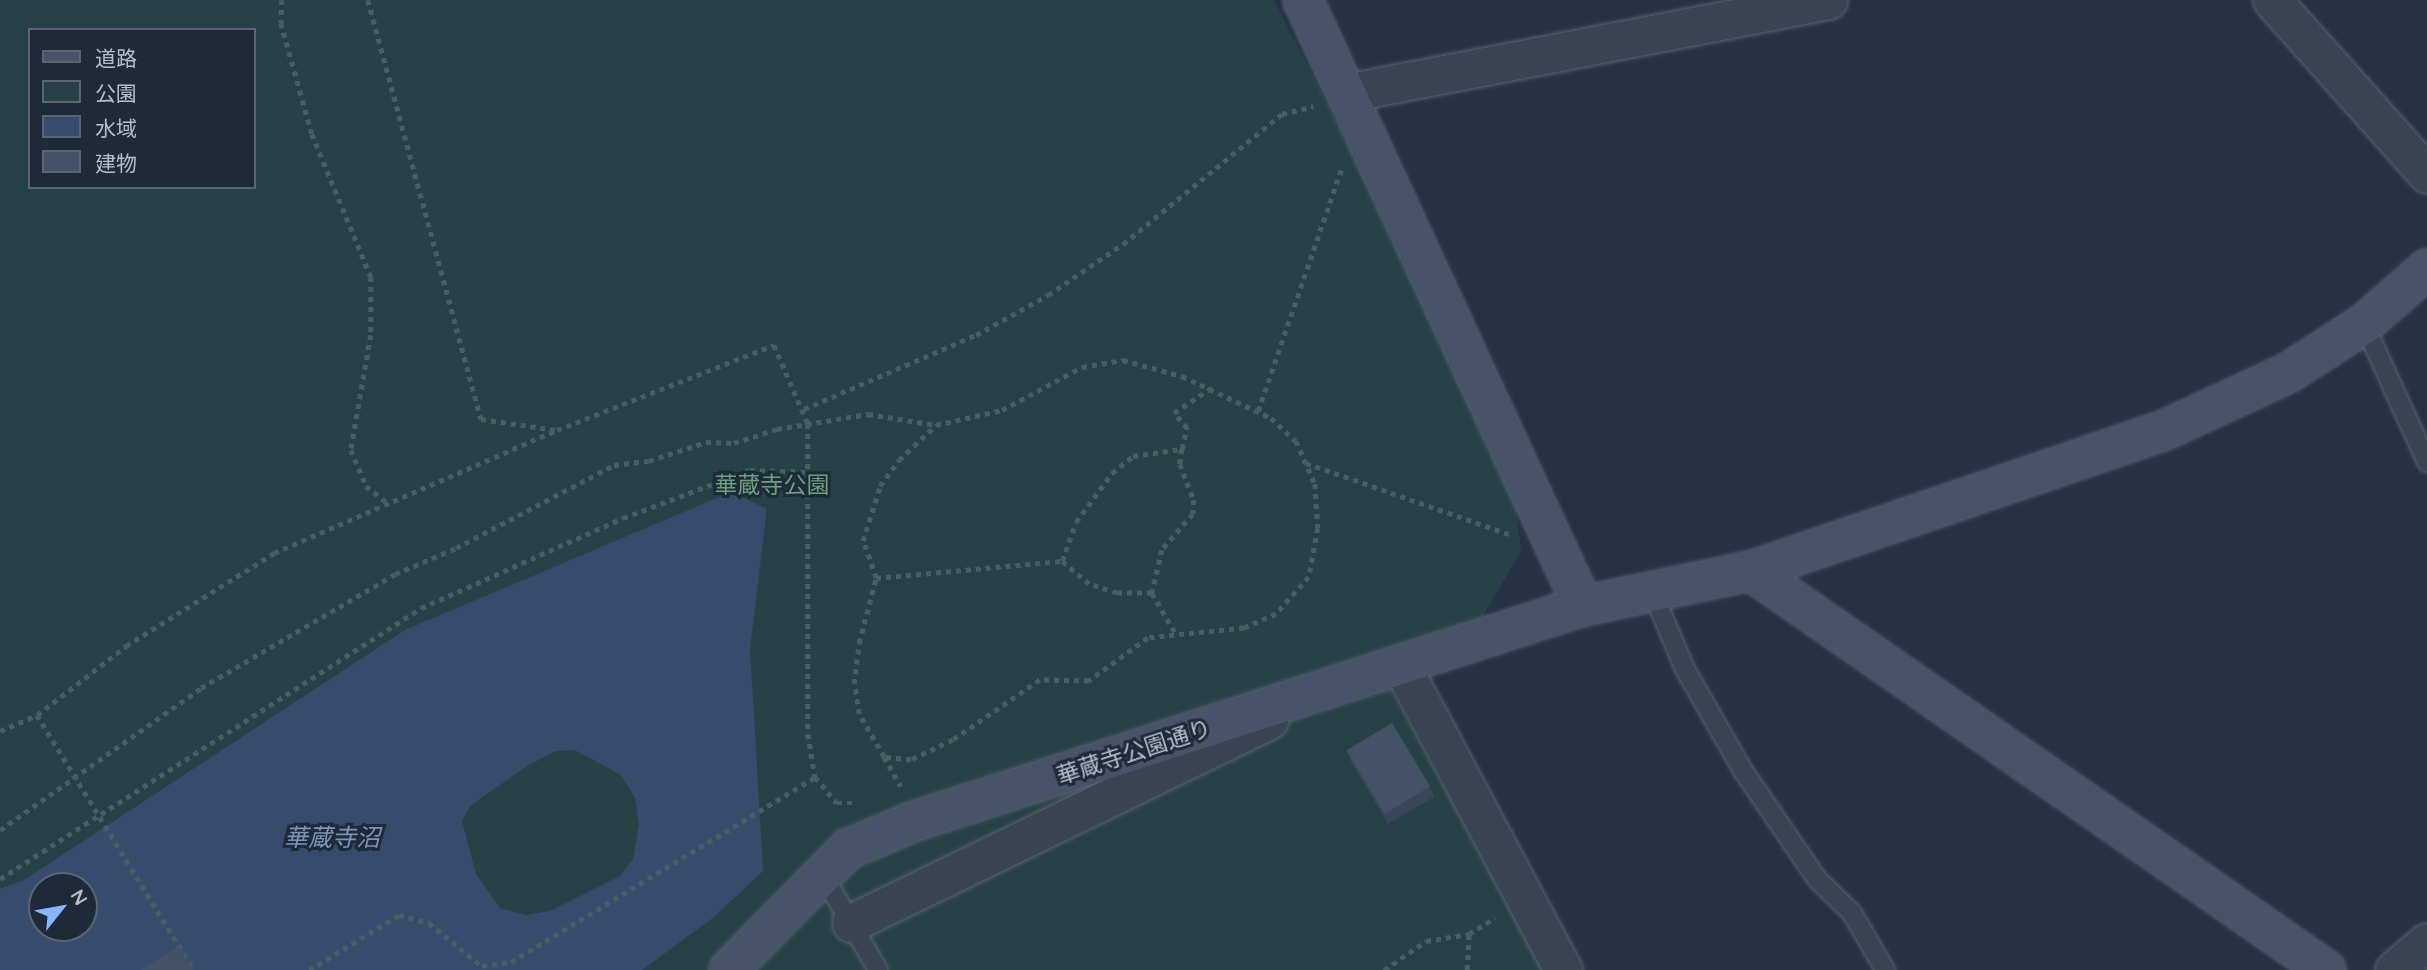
<!DOCTYPE html>
<html>
<head>
<meta charset="utf-8">
<style>
	body { margin:0 }
	#map { position:relative; width:2427px; height:970px; overflow:hidden; background:#253245; font-family:Quicksand,"Noto Sans JP",sans-serif }
	div>[style] { position:absolute }
	.green>* { inset:0; background:#274246 }
	.water>* { inset:0; background:#374c6d }
	.path>* { height:4.5px; margin-top:-2.25px; transform-origin:0; background:repeating-linear-gradient(90deg,#465f62 0 5px,transparent 0 10px) }
	.roads { filter:drop-shadow(0 0 2px #586272) drop-shadow(0 0 2px #586272) }
	.lane>* { height:18px; margin:-9px; padding:0 9px; transform-origin:9px; border-radius:9px; background:#3a4455 }
	.street>* { height:37px; margin:-18.5px; padding:0 18.5px; transform-origin:18.5px; border-radius:18.5px; background:#3a4455 }
	.secondary>* { height:38px; margin:-19px; padding:0 19px; transform-origin:19px; border-radius:19px; background:#475368 }
	.wall>* { inset:0; background:#3a4759 }
	.building>* { inset:0; background:#445268; transform-origin:0 0 }
	span { translate:-50% -50%; white-space:nowrap; text-align:center; line-height:1.15; -webkit-text-stroke:6px #1e293a; paint-order:stroke }
	.park-label { font-size:23px; color:#6da17a }
	.street-label { font-size:23px; color:#b7bfce }
	.water-label { font-size:24px; color:#7c94b7; font-style:italic }
	.legend { position:absolute; left:28px; top:28px; width:228px; height:161px; box-sizing:border-box; background:#1e293a; border:2px solid #5b6575; margin:0; padding:9px 12px; list-style:none; font-size:21px; color:#b7bfce }
	.legend li { display:flex; align-items:center; gap:14px; height:35px }
	.legend b { width:35px; border:2px solid #5b6575 }
	.north { position:absolute; left:28px; top:872px; width:70px; height:70px; box-sizing:border-box; background:#1e293a; border:2px solid #5b6575; border-radius:50%; rotate:59deg; font-size:19px; font-weight:700; line-height:28px; text-align:center; color:#b7bfce }
	.north::after { content:''; display:block; margin:auto; width:24px; height:32px; background:#8bb5ff; clip-path:polygon(50% 0,100% 100%,50% 72%,0 100%) }
</style>
</head>
<body>
<div id="map">
	<div class="green">
		<i style="clip-path:polygon(evenodd,0 0,1274px 0,1364px 176px,1516px 507px,1521px 551px,1482px 618px,1373px 656px,1543px 970px,0 970px,0 0,30px 30px,254px 30px,254px 187px,30px 187px,30px 30px,0 0,42px 886px,84px 886px,84px 928px,42px 928px,42px 886px)"></i>
	</div>
	<div class="water">
		<i style="clip-path:polygon(evenodd,731px 492px,767px 509px,750px 648px,763px 871px,714px 917px,642px 970px,0 970px,0 889px,24px 880px,405px 630px,731px 492px,575px 750px,621px 775px,635px 798px,639px 825px,633px 859px,620px 876px,550px 911px,526px 915px,500px 908px,476px 874px,462px 821px,470px 806px,527px 766px,556px 751px,575px 750px,731px 492px,42px 886px,84px 886px,84px 928px,42px 928px,42px 886px)"></i>
	</div>
	<div class="path">
		<i style="left:282px;top:0;width:23px;rotate:92deg"></i>
		<i style="left:281px;top:23px;width:115px;rotate:74.4deg"></i>
		<i style="left:312px;top:134px;width:155px;rotate:67.6deg"></i>
		<i style="left:371px;top:277px;width:58px;rotate:90deg"></i>
		<i style="left:371px;top:335px;width:117px;rotate:99.9deg"></i>
		<i style="left:351px;top:450px;width:39px;rotate:67deg"></i>
		<i style="left:366px;top:486px;width:29px;rotate:38deg"></i>
		<i style="left:368px;top:0;width:434px;rotate:74.9deg"></i>
		<i style="left:481px;top:419px;width:76px;rotate:8.3deg"></i>
		<i style="left:804px;top:409px;width:187px;rotate:-23.3deg"></i>
		<i style="left:976px;top:335px;width:82px;rotate:-29.1deg"></i>
		<i style="left:1048px;top:295px;width:91px;rotate:-34.2deg"></i>
		<i style="left:1123px;top:244px;width:205px;rotate:-39.3deg"></i>
		<i style="left:1282px;top:114px;width:32px;rotate:-14deg"></i>
		<i style="left:1258px;top:411px;width:255px;rotate:-71deg"></i>
		<i style="left:1182px;top:449px;width:22px;rotate:-77deg"></i>
		<i style="left:1187px;top:428px;width:20px;rotate:-131deg"></i>
		<i style="left:1174px;top:413px;width:45px;rotate:-34deg"></i>
		<i style="left:1306px;top:463px;width:215px;rotate:19.3deg"></i>
		<i style="left:876px;top:578px;width:187px;rotate:-5.2deg"></i>
		<i style="left:1062px;top:561px;width:41px;rotate:-70.3deg"></i>
		<i style="left:1076px;top:522px;width:61px;rotate:-53.7deg"></i>
		<i style="left:1112px;top:473px;width:27px;rotate:-39deg"></i>
		<i style="left:1133px;top:456px;width:49px;rotate:-8.1deg"></i>
		<i style="left:1182px;top:449px;width:15px;rotate:98deg"></i>
		<i style="left:1180px;top:464px;width:39px;rotate:69deg"></i>
		<i style="left:1194px;top:500px;width:14px;rotate:94deg"></i>
		<i style="left:1193px;top:514px;width:48px;rotate:130.7deg"></i>
		<i style="left:1162px;top:550px;width:44px;rotate:103.1deg"></i>
		<i style="left:1152px;top:593px;width:35px;rotate:180deg"></i>
		<i style="left:1117px;top:593px;width:29px;rotate:-162deg"></i>
		<i style="left:1089px;top:584px;width:35px;rotate:-140deg"></i>
		<i style="left:1152px;top:593px;width:48px;rotate:59.7deg"></i>
		<i style="left:37px;top:715px;width:299px;rotate:58.4deg"></i>
		<i style="left:0;top:731px;width:40px;rotate:-23.4deg"></i>
		<i style="left:37px;top:715px;width:113px;rotate:-37.8deg"></i>
		<i style="left:126px;top:646px;width:175px;rotate:-32.1deg"></i>
		<i style="left:274px;top:553px;width:309px;rotate:-23.5deg"></i>
		<i style="left:557px;top:430px;width:233px;rotate:-21.4deg"></i>
		<i style="left:774px;top:345px;width:86px;rotate:66.7deg"></i>
		<i style="left:808px;top:424px;width:310px;rotate:90deg"></i>
		<i style="left:808px;top:734px;width:44px;rotate:80.8deg"></i>
		<i style="left:815px;top:777px;width:34px;rotate:50deg"></i>
		<i style="left:837px;top:803px;width:20px"></i>
		<i style="left:884px;top:757px;width:34px;rotate:60deg"></i>
		<i style="left:0;top:830px;width:246px;rotate:-35.2deg"></i>
		<i style="left:201px;top:688px;width:225px;rotate:-30.4deg"></i>
		<i style="left:395px;top:574px;width:66px;rotate:-23.1deg"></i>
		<i style="left:456px;top:548px;width:178px;rotate:-27.7deg"></i>
		<i style="left:614px;top:465px;width:35px;rotate:-7deg"></i>
		<i style="left:649px;top:461px;width:60px;rotate:-18.4deg"></i>
		<i style="left:706px;top:442px;width:28px;rotate:2deg"></i>
		<i style="left:734px;top:443px;width:45px;rotate:-18deg"></i>
		<i style="left:777px;top:429px;width:92px;rotate:-9.4deg"></i>
		<i style="left:868px;top:414px;width:69px;rotate:9.2deg"></i>
		<i style="left:936px;top:425px;width:68px;rotate:-12.8deg"></i>
		<i style="left:1002px;top:410px;width:91px;rotate:-28.3deg"></i>
		<i style="left:1082px;top:367px;width:42px;rotate:-9.7deg"></i>
		<i style="left:1123px;top:360px;width:61px;rotate:15.2deg"></i>
		<i style="left:1182px;top:376px;width:98px;rotate:25.3deg"></i>
		<i style="left:1271px;top:418px;width:34px;rotate:43deg"></i>
		<i style="left:1296px;top:441px;width:47px;rotate:66.2deg"></i>
		<i style="left:1315px;top:484px;width:44px;rotate:86.1deg"></i>
		<i style="left:1318px;top:528px;width:50px;rotate:100.4deg"></i>
		<i style="left:1309px;top:577px;width:50px;rotate:131.7deg"></i>
		<i style="left:1276px;top:614px;width:35px;rotate:156deg"></i>
		<i style="left:1244px;top:628px;width:97px;rotate:174.1deg"></i>
		<i style="left:1148px;top:638px;width:73px;rotate:143.9deg"></i>
		<i style="left:1089px;top:681px;width:49px;rotate:-178.8deg"></i>
		<i style="left:1040px;top:680px;width:106px;rotate:145.4deg"></i>
		<i style="left:953px;top:740px;width:47px;rotate:154.5deg"></i>
		<i style="left:911px;top:760px;width:27px;rotate:-174deg"></i>
		<i style="left:884px;top:757px;width:50px;rotate:-120.2deg"></i>
		<i style="left:859px;top:714px;width:30px;rotate:-99deg"></i>
		<i style="left:854px;top:684px;width:41px;rotate:-83deg"></i>
		<i style="left:859px;top:643px;width:67px;rotate:-75.3deg"></i>
		<i style="left:876px;top:578px;width:39px;rotate:-109deg"></i>
		<i style="left:863px;top:541px;width:58px;rotate:-72.8deg"></i>
		<i style="left:880px;top:486px;width:32px;rotate:-54deg"></i>
		<i style="left:899px;top:460px;width:51px;rotate:-43.4deg"></i>
		<i style="left:0;top:879px;width:501px;rotate:-32.77deg"></i>
		<i style="left:421px;top:608px;width:221px;rotate:-24deg"></i>
		<i style="left:623px;top:518px;width:136px;rotate:-20.7deg"></i>
		<i style="left:750px;top:470px;width:59px;rotate:1.9deg"></i>
		<i style="left:309px;top:970px;width:105px;rotate:-31.4deg"></i>
		<i style="left:399px;top:915px;width:31px;rotate:15deg"></i>
		<i style="left:429px;top:923px;width:68px;rotate:39.1deg"></i>
		<i style="left:482px;top:966px;width:29px;rotate:-8deg"></i>
		<i style="left:511px;top:962px;width:356px;rotate:-31.3deg"></i>
		<i style="left:1384px;top:970px;width:51px;rotate:-34.6deg"></i>
		<i style="left:1426px;top:941px;width:44px;rotate:-9.2deg"></i>
		<i style="left:1469px;top:934px;width:31px;rotate:-32deg"></i>
		<i style="left:1467px;top:970px;width:36px;rotate:-87deg"></i>
	</div>
	<div class="roads">
		<div class="lane">
			<i style="left:2364px;top:324px;width:152px;rotate:65.5deg"></i>
			<i style="left:1652px;top:591px;width:85px;rotate:67.1deg"></i>
			<i style="left:1685px;top:669px;width:115px;rotate:60.3deg"></i>
			<i style="left:1742px;top:769px;width:133px;rotate:55.7deg"></i>
			<i style="left:1817px;top:879px;width:49px;rotate:44.2deg"></i>
			<i style="left:1852px;top:913px;width:66px;rotate:59.9deg"></i>
			<i style="left:823px;top:875px;width:110px;rotate:59.9deg"></i>
		</div>
		<div class="street">
			<i style="left:2272px;top:0;width:233px;rotate:48.3deg"></i>
			<i style="left:1346px;top:93px;width:491px;rotate:-10.9deg"></i>
			<i style="left:1402px;top:667px;width:343px;rotate:62deg"></i>
			<i style="left:851px;top:923px;width:465px;rotate:-25.9deg"></i>
			<i style="left:2394px;top:970px;width:43px;rotate:-40.3deg"></i>
		</div>
		<div class="secondary">
			<i style="left:1303px;top:0;width:668px;rotate:65.2deg"></i>
			<i style="left:1751px;top:571px;width:700px;rotate:34.76deg"></i>
			<i style="left:729px;top:970px;width:170px;rotate:-45.5deg"></i>
			<i style="left:848px;top:849px;width:69px;rotate:-22.9deg"></i>
			<i style="left:912px;top:822px;width:705px;rotate:-17.84deg"></i>
			<i style="left:1583px;top:606px;width:172px;rotate:-11.8deg"></i>
			<i style="left:1751px;top:571px;width:437px;rotate:-18.8deg"></i>
			<i style="left:2165px;top:430px;width:136px;rotate:-24.9deg"></i>
			<i style="left:2288px;top:373px;width:90px;rotate:-32.8deg"></i>
			<i style="left:2364px;top:324px;width:84px;rotate:-41.1deg"></i>
		</div>
	</div>
	<div class="wall">
		<i style="clip-path:polygon(1346px 749px,1430px 786px,1434px 797px,1388px 824px,1350px 760px)"></i>
	</div>
	<div class="building">
		<i style="left:1392px;top:723px;width:74px;height:53px;rotate:59deg"></i>
		<i style="clip-path:polygon(179px 946px,193px 970px,140px 970px)"></i>
	</div>
	<div class="park-label">
		<span style="left:772px;top:485px">華蔵寺公園</span>
	</div>
	<div class="street-label">
		<span style="left:1134px;top:752px;rotate:-18deg">華蔵寺公園通り</span>
	</div>
	<div class="water-label">
		<span style="left:332px;top:838px">華蔵寺沼</span>
	</div>
	<ul class="legend">
	<li><b style="height:9px;background:#475368"></b>道路</li>
	<li><b style="height:19px;background:#274246"></b>公園</li>
	<li><b style="height:19px;background:#374c6d"></b>水域</li>
	<li><b style="height:19px;background:#445268"></b>建物</li>
	</ul>
	<div class="north">N</div>
</div>
</body>
</html>
